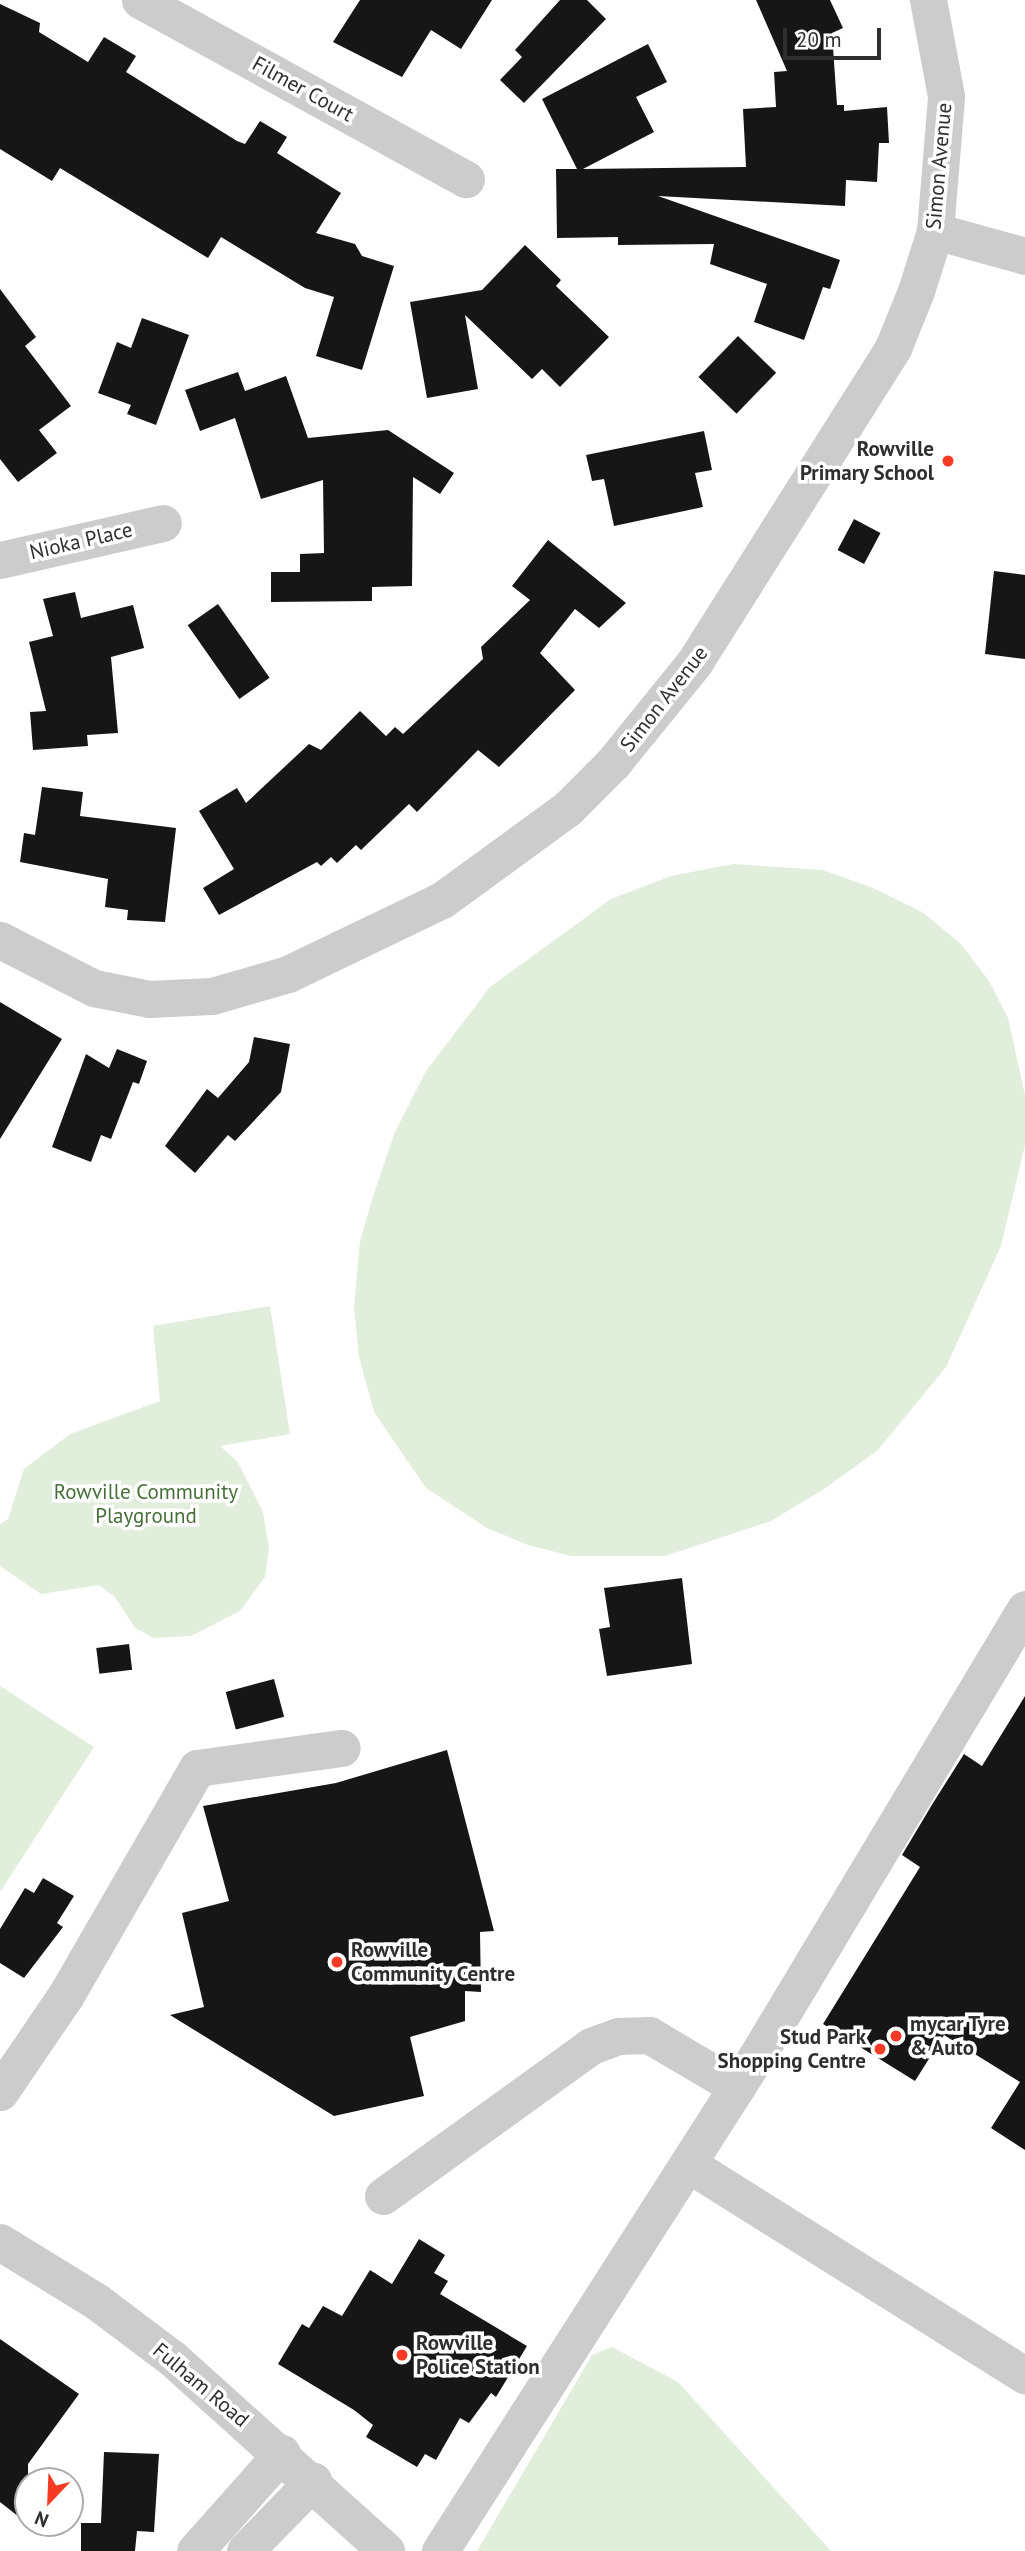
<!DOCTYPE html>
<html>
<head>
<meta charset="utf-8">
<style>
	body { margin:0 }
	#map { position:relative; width:1025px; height:2551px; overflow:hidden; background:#fff; font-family:"PT Sans",sans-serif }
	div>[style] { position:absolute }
	.green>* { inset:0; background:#e2eedc }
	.building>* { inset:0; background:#161616; transform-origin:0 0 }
	.minor>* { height:37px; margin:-18.5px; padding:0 18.5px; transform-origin:18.5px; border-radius:18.5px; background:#ccc }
	.dots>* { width:19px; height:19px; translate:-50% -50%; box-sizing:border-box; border:4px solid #fff; border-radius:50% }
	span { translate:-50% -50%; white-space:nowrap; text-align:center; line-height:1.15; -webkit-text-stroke:7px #fff; paint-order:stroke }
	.street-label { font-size:21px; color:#2f2f2f }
	.poi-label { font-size:21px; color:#2f2f2f; font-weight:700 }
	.right { translate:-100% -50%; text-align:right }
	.left { translate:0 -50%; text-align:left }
	.park-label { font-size:21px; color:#476f38 }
	.north { position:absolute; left:14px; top:2467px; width:70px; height:70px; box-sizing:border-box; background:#fff; border:2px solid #acacac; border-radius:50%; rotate:203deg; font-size:19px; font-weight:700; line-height:28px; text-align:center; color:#2f2f2f }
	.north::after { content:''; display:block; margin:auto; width:24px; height:32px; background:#f53b23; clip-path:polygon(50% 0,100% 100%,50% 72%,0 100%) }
	.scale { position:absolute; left:783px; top:28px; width:98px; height:32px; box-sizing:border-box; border:4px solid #2f2f2f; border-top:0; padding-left:9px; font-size:21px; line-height:24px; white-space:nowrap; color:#2f2f2f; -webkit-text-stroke:5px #fff; paint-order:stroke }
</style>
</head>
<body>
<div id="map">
	<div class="green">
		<i style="clip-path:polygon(733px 864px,823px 870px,873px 888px,922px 912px,960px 943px,989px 981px,1008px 1018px,1025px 1095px,1025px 1145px,1001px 1246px,946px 1367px,878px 1450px,824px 1489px,771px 1521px,665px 1556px,571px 1556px,528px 1545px,487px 1528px,426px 1488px,374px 1412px,359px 1357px,354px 1307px,360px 1241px,374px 1193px,395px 1132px,426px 1071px,490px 987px,611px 899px,671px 876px)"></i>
		<i style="clip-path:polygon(270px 1306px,290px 1434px,220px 1446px,237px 1461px,263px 1512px,269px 1548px,265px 1577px,240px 1611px,191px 1636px,154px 1638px,135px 1628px,115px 1597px,99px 1585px,41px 1594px,0 1566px,0 1524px,8px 1519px,24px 1469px,70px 1434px,160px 1401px,153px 1326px)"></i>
		<i style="clip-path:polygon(0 1686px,94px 1747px,0 1892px)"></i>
		<i style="clip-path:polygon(612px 2347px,678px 2382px,831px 2551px,477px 2551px,592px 2355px)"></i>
	</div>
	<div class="building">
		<i style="clip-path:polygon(360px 0,492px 0,461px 49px,431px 30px,402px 77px,333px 42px)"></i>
		<i style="clip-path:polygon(560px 0,587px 0,606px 19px,524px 103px,500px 80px,522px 57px,515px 50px)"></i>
		<i style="clip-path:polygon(756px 0,830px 0,843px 28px,832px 33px,837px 105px,844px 105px,844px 111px,887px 107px,889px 143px,879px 143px,877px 182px,846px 180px,845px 206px,658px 196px,840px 260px,830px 289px,823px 287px,804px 340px,754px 322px,767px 284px,710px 264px,714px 244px,618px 245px,618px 237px,557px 238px,556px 169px,577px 169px,542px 99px,648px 44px,667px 82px,636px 97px,654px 132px,583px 169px,746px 167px,743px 109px,776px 107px,774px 72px,787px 71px)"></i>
		<i style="clip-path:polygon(0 4px,40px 23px,39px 32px,88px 62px,104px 37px,136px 56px,126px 72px,237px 141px,245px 144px,260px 121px,287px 137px,277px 153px,341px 193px,316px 233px,355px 244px,362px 256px,394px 266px,362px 370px,316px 356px,334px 297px,305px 288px,221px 237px,208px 258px,60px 168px,52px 181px,0 149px)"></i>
		<i style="clip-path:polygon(525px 245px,561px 280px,556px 286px,609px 337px,560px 387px,542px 369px,532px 379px,465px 315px,478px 389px,427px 398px,410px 302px,482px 290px)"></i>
		<i style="clip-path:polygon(0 289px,36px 337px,25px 346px,71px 406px,39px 430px,57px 453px,18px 482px,0 459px)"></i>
		<i style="clip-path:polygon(142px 318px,189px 335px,156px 425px,127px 414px,131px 405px,98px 393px,117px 342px,131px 348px)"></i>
		<i style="left:738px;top:336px;width:53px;height:57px;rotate:44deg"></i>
		<i style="clip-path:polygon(238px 372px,245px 391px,286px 376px,308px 438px,388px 430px,454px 473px,440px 494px,413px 477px,412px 586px,372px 587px,372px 601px,271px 602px,271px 572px,300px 572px,300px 554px,324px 553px,323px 480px,261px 499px,235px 418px,200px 431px,185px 390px)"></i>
		<i style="clip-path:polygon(704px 431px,712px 470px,695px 473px,703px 507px,614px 526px,604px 479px,592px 481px,586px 455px)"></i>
		<i style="left:854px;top:519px;width:30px;height:35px;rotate:28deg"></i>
		<i style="clip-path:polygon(548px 540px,626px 603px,599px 628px,575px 609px,540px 653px,575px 690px,499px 767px,478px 750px,417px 812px,409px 804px,361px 850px,356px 845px,337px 863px,331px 857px,321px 866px,317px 862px,219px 915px,203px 888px,234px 869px,199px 811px,237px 788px,246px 803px,309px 744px,321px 750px,360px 711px,386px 736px,395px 727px,403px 734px,483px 659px,481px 647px,530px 600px,512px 586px)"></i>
		<i style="clip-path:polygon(994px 571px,1025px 575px,1025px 659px,985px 654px)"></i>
		<i style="clip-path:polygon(75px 592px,81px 618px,133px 605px,144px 648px,111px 657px,118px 733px,87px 735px,88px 746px,33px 750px,30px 712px,46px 711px,29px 642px,53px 636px,43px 599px)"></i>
		<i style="left:218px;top:604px;width:90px;height:37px;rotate:55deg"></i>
		<i style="clip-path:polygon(42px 787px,83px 792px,80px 816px,176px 828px,165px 922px,127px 920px,128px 910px,105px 907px,108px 879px,20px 862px,24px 833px,35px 835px)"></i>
		<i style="clip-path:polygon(0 1002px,62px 1039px,0 1139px)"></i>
		<i style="clip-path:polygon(254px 1037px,290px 1044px,281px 1092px,235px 1141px,228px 1135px,195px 1173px,165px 1146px,207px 1089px,218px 1098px,249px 1062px)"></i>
		<i style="clip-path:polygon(117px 1049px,147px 1061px,139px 1084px,133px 1082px,111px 1139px,101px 1135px,91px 1162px,52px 1147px,86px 1054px,109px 1068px)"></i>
		<i style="clip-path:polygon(682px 1578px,692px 1664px,607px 1676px,599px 1629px,610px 1627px,604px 1588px)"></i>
		<i style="left:129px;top:1644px;width:26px;height:33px;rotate:83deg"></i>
		<i style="left:274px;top:1679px;width:39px;height:50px;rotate:75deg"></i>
		<i style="clip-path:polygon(1025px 1696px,1025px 2150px,991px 2128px,1020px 2082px,944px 2035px,915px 2081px,823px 2024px,920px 1867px,902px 1855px,933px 1803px,964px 1754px,982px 1766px)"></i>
		<i style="clip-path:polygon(447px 1750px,494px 1931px,480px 1932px,481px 1992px,465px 1991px,465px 2021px,410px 2037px,424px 2096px,334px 2116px,170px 2015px,204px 2007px,182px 1913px,229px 1901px,203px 1806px,336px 1783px)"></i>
		<i style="clip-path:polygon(43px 1878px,74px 1896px,57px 1923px,63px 1927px,24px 1978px,0 1963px,0 1929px,25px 1888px,34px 1893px)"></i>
		<i style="clip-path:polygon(419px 2239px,445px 2255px,434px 2273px,448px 2281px,440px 2294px,527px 2346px,496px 2397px,491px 2393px,469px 2423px,460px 2418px,436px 2460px,425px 2454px,417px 2467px,366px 2437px,373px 2425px,354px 2410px,278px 2364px,302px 2324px,309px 2328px,323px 2306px,342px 2316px,370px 2270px,392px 2284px)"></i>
		<i style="clip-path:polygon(0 2339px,79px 2394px,28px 2464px,28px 2524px,0 2502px)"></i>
		<i style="clip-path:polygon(104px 2452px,159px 2454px,154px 2532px,137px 2531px,135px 2551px,81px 2551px,81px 2523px,101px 2523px)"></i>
	</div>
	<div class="minor">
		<i style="left:140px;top:0;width:372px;rotate:28.8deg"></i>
		<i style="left:935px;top:231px;width:93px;rotate:15.5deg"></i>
		<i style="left:0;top:560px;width:167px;rotate:-12.8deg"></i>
		<i style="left:0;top:940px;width:106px;rotate:27.1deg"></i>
		<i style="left:94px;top:988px;width:56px;rotate:11.3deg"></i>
		<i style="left:149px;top:999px;width:63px;rotate:-2.7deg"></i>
		<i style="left:212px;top:996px;width:79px;rotate:-16.1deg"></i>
		<i style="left:288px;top:974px;width:171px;rotate:-25.7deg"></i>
		<i style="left:442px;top:900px;width:155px;rotate:-36.1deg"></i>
		<i style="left:567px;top:809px;width:65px;rotate:-45deg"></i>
		<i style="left:613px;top:763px;width:129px;rotate:-51deg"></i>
		<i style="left:694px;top:663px;width:373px;rotate:-57.7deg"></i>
		<i style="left:893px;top:348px;width:61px;rotate:-68deg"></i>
		<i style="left:916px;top:291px;width:63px;rotate:-72.4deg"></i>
		<i style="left:935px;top:231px;width:135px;rotate:-85.3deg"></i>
		<i style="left:946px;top:96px;width:98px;rotate:-100.6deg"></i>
		<i style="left:0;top:2092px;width:117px;rotate:-55.8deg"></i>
		<i style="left:66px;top:1995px;width:262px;rotate:-60deg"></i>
		<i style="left:197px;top:1768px;width:146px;rotate:-7.9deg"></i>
		<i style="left:688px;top:2164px;width:398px;rotate:32.1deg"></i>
		<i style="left:383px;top:2196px;width:256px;rotate:-35.8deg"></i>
		<i style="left:591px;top:2046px;width:30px;rotate:-20deg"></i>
		<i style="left:619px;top:2036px;width:30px;rotate:-2deg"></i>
		<i style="left:649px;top:2035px;width:102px;rotate:30.6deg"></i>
		<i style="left:0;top:2242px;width:113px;rotate:31.6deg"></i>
		<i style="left:96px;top:2301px;width:96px;rotate:37deg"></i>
		<i style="left:173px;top:2359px;width:287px;rotate:42deg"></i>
		<i style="left:195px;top:2551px;width:131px;rotate:-48.4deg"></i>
		<i style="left:245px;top:2551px;width:98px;rotate:-45.8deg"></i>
		<i style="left:440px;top:2551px;width:596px;rotate:-57.4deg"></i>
		<i style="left:761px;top:2049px;width:513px;rotate:-59.04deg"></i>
	</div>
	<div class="dots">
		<i style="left:948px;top:461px;background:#f53b23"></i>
		<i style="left:337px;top:1962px;background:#f53b23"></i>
		<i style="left:896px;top:2036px;background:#f53b23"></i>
		<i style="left:880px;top:2049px;background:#f53b23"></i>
		<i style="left:402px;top:2355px;background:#f53b23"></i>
	</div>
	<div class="street-label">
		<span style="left:303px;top:89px;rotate:29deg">Filmer Court</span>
		<span style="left:939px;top:166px;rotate:-85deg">Simon Avenue</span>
		<span style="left:81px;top:541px;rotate:-13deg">Nioka Place</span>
		<span style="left:664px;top:699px;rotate:-52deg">Simon Avenue</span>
		<span style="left:201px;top:2385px;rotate:40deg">Fulham Road</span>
	</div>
	<div class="poi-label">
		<span class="right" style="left:934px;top:461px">Rowville<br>Primary School</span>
		<span class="left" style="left:351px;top:1962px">Rowville<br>Community Centre</span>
		<span class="left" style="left:910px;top:2036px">mycar Tyre<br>&amp; Auto</span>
		<span class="right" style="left:866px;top:2049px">Stud Park<br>Shopping Centre</span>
		<span class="left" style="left:416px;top:2355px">Rowville<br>Police Station</span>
	</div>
	<div class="park-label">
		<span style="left:146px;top:1504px">Rowville Community<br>Playground</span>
	</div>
	<div class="north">N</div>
	<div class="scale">20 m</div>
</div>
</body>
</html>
